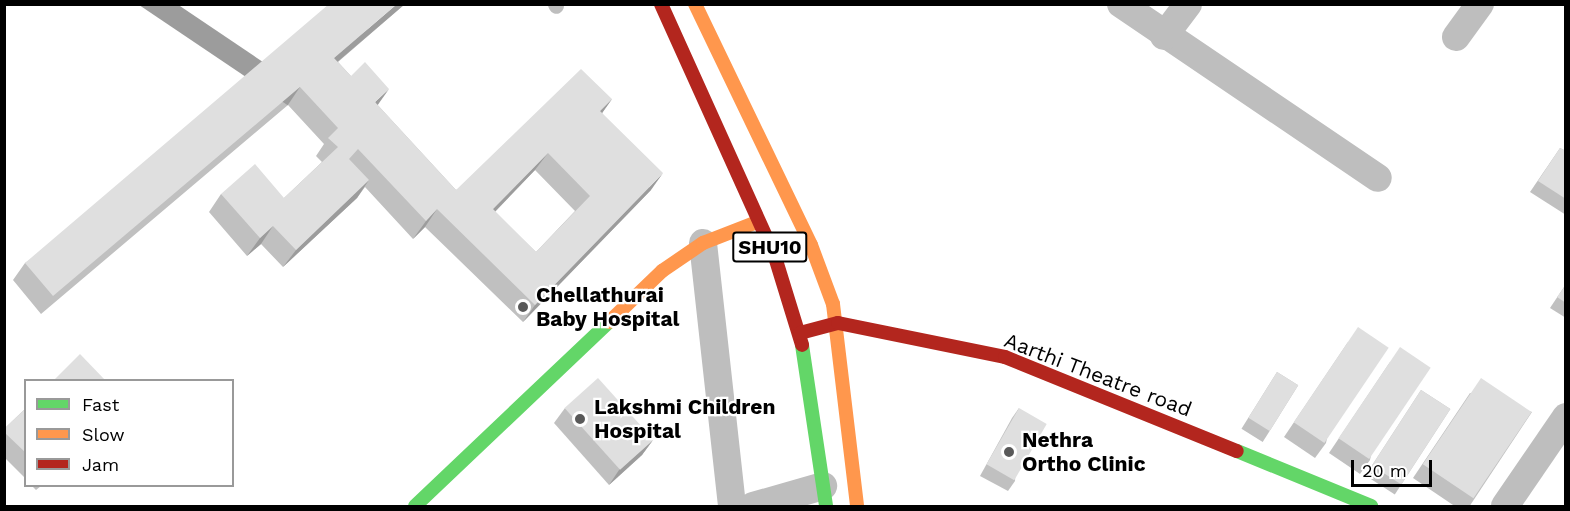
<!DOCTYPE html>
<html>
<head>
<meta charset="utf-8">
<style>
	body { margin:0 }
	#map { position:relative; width:1570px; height:511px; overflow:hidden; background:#fff; font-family:"Work Sans",sans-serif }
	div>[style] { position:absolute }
	.lane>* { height:15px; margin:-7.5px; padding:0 7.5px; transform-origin:7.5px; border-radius:7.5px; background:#bebebe }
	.street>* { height:28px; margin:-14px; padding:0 14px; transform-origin:14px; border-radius:14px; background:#bebebe }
	.fast>* { height:14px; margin:-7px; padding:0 7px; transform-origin:7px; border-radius:7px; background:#63d668 }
	.slow>* { height:14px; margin:-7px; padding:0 7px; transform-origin:7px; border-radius:7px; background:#ff974d }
	.jam>* { height:14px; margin:-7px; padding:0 7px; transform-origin:7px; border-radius:7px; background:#b3261e }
	.wall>* { inset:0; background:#c0c0c0; transform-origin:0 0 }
	.shaded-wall>* { inset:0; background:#9c9c9c; transform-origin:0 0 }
	.building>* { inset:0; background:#dfdfdf; transform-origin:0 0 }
	.dots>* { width:16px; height:16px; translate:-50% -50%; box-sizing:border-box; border:3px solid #fff; border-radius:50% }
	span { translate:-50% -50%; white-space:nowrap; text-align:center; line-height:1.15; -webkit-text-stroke:4.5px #fff; paint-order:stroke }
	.shield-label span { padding:2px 4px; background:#fff; border:2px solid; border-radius:4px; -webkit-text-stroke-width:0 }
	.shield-label { font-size:20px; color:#000; font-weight:700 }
	.poi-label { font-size:21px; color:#000; font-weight:700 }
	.left { translate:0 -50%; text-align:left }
	.street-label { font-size:21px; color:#000 }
	.frame { position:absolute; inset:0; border:6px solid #000; pointer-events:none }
	.legend { position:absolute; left:24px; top:379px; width:210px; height:108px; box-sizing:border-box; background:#fff; border:2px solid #999; margin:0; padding:8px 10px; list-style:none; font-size:18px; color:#000 }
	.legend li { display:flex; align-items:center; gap:12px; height:30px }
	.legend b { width:30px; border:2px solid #999 }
	.scale { position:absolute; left:1351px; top:460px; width:81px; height:27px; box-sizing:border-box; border:3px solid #000; border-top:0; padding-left:8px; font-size:18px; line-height:21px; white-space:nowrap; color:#000; -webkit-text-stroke:4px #fff; paint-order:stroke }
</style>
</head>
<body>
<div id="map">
	<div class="lane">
		<i style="left:555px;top:4px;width:2px;rotate:63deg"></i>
	</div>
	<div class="street">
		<i style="left:1121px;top:4px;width:310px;rotate:34.1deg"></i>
		<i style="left:1164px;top:36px;width:40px;rotate:-53deg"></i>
		<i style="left:1456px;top:37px;width:41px;rotate:-54deg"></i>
		<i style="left:703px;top:243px;width:265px;rotate:83.7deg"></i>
		<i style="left:753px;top:506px;width:73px;rotate:-15.9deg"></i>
		<i style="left:1505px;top:506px;width:108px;rotate:-55.6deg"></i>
	</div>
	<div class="fast">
		<i style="left:802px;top:345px;width:163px;rotate:81.5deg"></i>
		<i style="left:1237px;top:451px;width:145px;rotate:22.3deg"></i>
		<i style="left:415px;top:506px;width:267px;rotate:-43.5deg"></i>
	</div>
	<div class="slow">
		<i style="left:695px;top:4px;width:267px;rotate:64.3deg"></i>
		<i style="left:811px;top:245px;width:63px;rotate:69.6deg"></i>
		<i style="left:833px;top:304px;width:203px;rotate:83.2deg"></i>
		<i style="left:609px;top:322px;width:74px;rotate:-43.9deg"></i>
		<i style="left:662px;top:271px;width:50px;rotate:-34.3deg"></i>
		<i style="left:703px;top:243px;width:58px;rotate:-21.3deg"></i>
	</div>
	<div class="jam">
		<i style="left:661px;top:4px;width:277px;rotate:65.7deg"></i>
		<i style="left:775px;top:257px;width:92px;rotate:72.9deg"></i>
		<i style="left:800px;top:333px;width:39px;rotate:-15deg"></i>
		<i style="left:838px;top:323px;width:170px;rotate:11.5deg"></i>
		<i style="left:1005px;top:357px;width:250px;rotate:22.1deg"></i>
	</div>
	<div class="wall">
		<i style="clip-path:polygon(evenodd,405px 4px,338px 62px,456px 190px,612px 99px,602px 113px,651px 190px,523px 322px,425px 227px,413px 239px,365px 187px,357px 198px,283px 267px,261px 244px,247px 256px,209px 212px,221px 194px,284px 198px,322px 162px,316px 156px,324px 144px,288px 105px,41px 314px,13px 280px,25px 263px,405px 4px,535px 170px,575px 211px,536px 252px,495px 212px,535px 170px)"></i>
		<i style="clip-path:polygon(1560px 148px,1566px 151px,1566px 215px,1530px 192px)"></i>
		<i style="clip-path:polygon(1566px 284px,1566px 318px,1550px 308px)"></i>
		<i style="clip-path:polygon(1348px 342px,1326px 443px,1315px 458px,1284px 437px)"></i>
		<i style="clip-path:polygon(1390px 362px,1370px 460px,1360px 474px,1329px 453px)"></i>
		<i style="left:1277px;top:372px;width:25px;height:67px;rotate:32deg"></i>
		<i style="left:1421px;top:390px;width:35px;height:102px;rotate:33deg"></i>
		<i style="clip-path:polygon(1470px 393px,1532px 412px,1469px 507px,1456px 507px,1413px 478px)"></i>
		<i style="clip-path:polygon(26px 408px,26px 479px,4px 457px,4px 429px)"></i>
		<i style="clip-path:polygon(565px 408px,653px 440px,642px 455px,609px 485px,554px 423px)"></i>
		<i style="clip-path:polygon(1019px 408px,1015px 481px,1008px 491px,980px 476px,1012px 418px)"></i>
		<i style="clip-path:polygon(32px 486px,41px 486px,36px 490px)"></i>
	</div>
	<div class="shaded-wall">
		<i style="clip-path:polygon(397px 4px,405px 4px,322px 75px,334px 58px)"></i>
		<i style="left:300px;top:87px;width:22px;height:324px;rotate:124deg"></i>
		<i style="clip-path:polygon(389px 89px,377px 106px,375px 102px)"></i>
		<i style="clip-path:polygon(612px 99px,600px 116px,600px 111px)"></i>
		<i style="clip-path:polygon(548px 153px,535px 170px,480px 227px,493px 209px)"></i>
		<i style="clip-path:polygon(663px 173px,651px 190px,523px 322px,535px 305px)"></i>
		<i style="clip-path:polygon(369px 180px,357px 198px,283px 267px,296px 250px)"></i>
		<i style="clip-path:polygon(437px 209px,425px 227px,413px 239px,426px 221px)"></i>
		<i style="clip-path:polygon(273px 226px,261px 244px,247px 256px,260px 238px)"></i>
		<i style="clip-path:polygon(653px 440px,642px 455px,609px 485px,619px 470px)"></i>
	</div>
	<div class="building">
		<i style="clip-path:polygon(evenodd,329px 4px,397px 4px,334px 58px,351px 76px,365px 62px,389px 89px,375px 102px,456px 190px,581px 69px,612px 99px,600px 111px,663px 173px,535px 305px,437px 209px,426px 221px,358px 149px,349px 159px,369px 180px,296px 250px,273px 226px,260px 238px,221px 194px,255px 164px,284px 198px,338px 147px,328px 138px,338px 128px,300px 87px,53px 296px,25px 263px,329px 4px,548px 153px,590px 196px,536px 252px,493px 209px,548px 153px)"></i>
		<i style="clip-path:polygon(1560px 148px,1566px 151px,1566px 199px,1538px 181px)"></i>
		<i style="clip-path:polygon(1566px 285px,1566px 303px,1557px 297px)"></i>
		<i style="left:1358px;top:327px;width:37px;height:115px;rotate:34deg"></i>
		<i style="left:1400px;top:347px;width:37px;height:110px;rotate:34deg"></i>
		<i style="clip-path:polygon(80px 354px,106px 381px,53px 381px)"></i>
		<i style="left:1277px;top:372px;width:25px;height:54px;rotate:32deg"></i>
		<i style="left:598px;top:378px;width:83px;height:45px;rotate:48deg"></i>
		<i style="left:1481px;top:378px;width:61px;height:104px;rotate:34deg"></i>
		<i style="left:1421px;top:390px;width:35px;height:90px;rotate:33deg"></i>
		<i style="clip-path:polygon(26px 408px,26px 453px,4px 432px,4px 429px)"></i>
		<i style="left:1019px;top:408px;width:32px;height:65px;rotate:30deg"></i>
	</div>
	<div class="dots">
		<i style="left:523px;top:307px;background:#595959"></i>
		<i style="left:580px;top:419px;background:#595959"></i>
		<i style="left:1009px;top:452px;background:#595959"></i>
	</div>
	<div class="shield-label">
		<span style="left:770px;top:247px">SHU10</span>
	</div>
	<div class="poi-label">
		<span class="left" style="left:536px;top:307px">Chellathurai<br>Baby Hospital</span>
		<span class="left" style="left:594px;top:419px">Lakshmi Children<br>Hospital</span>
		<span class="left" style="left:1022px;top:452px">Nethra<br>Ortho Clinic</span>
	</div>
	<div class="street-label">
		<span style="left:1098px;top:375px;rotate:21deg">Aarthi Theatre road</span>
	</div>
	<div class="frame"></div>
	<ul class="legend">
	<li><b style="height:8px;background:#63d668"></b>Fast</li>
	<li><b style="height:8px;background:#ff974d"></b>Slow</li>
	<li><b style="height:8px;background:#b3261e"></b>Jam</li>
	</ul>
	<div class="scale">20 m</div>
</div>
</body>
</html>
